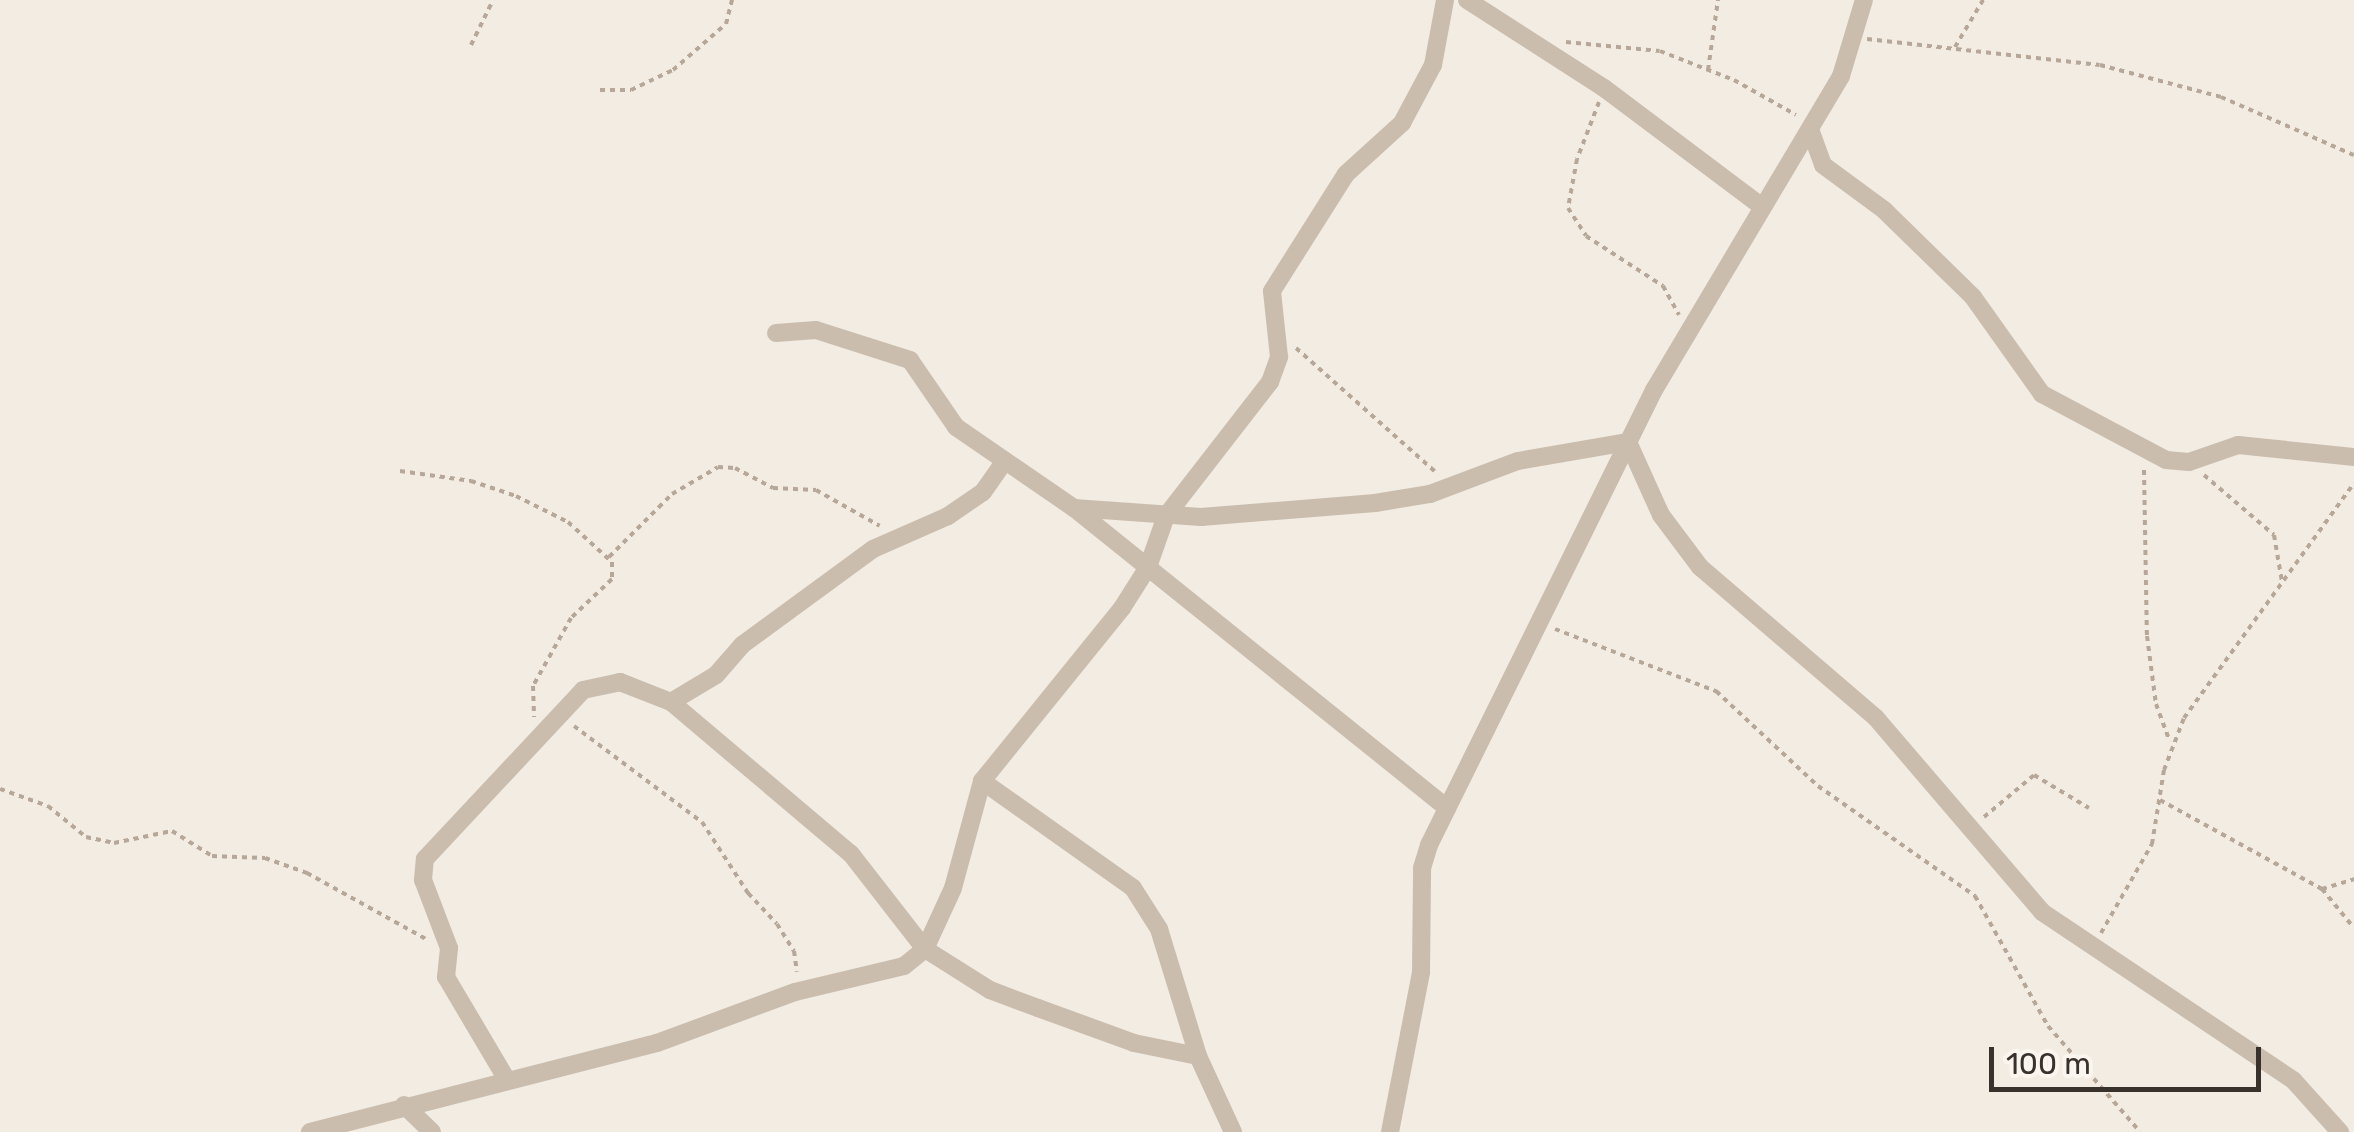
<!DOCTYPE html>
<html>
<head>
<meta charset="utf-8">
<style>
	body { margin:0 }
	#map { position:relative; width:2354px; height:1132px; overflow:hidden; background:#f2ece2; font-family:Rubik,sans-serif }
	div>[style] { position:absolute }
	.path>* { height:4px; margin-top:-2px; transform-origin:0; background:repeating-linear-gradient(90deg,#b6a798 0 5px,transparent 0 10px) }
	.minor>* { height:18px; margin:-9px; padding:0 9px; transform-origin:9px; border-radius:9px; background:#cabdae }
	span { translate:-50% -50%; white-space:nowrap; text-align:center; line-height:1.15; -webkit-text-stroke:9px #faf5ee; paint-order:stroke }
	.scale { position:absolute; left:1989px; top:1047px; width:272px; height:45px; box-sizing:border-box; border:5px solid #39312c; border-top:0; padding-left:12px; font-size:30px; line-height:35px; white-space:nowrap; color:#39312c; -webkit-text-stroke:8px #faf5ee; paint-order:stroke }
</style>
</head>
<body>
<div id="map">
	<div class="path">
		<i style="left:1867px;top:39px;width:234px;rotate:6.4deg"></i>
		<i style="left:2100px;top:65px;width:125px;rotate:14.8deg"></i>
		<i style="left:2221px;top:97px;width:145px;rotate:23.6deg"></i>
		<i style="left:1566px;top:42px;width:94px;rotate:5.5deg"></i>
		<i style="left:1660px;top:51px;width:79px;rotate:21.4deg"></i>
		<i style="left:1734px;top:80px;width:71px;rotate:29.4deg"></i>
		<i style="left:471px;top:45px;width:50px;rotate:-63.9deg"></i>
		<i style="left:1955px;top:47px;width:55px;rotate:-59.2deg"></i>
		<i style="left:1708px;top:70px;width:71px;rotate:-81.9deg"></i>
		<i style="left:600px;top:90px;width:31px"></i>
		<i style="left:631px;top:90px;width:47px;rotate:-25.5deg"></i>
		<i style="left:673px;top:70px;width:70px;rotate:-41deg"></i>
		<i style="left:726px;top:24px;width:25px;rotate:-76deg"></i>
		<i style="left:1599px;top:102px;width:61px;rotate:111.1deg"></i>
		<i style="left:1577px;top:159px;width:50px;rotate:100.4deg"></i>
		<i style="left:1568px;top:208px;width:33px;rotate:57deg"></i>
		<i style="left:1586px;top:236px;width:92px;rotate:33deg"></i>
		<i style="left:1663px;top:286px;width:33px;rotate:61deg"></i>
		<i style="left:1296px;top:348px;width:190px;rotate:41.6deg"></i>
		<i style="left:2144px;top:470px;width:166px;rotate:89deg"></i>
		<i style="left:2147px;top:636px;width:69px;rotate:82.5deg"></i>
		<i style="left:2156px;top:704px;width:40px;rotate:69.8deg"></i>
		<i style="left:400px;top:471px;width:72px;rotate:8deg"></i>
		<i style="left:471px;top:481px;width:47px;rotate:18.4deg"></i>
		<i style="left:516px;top:496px;width:58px;rotate:26.6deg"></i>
		<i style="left:568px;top:522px;width:59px;rotate:42.3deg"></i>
		<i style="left:612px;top:562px;width:17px;rotate:90deg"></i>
		<i style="left:612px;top:579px;width:57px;rotate:136.4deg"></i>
		<i style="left:571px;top:618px;width:78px;rotate:119.2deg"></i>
		<i style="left:533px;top:686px;width:31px;rotate:88deg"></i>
		<i style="left:2204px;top:475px;width:92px;rotate:40.6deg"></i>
		<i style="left:2274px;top:535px;width:48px;rotate:80.3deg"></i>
		<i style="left:609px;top:557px;width:89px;rotate:-45deg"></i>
		<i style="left:672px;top:494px;width:53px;rotate:-30.4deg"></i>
		<i style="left:718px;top:467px;width:17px;rotate:3deg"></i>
		<i style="left:735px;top:468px;width:43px;rotate:27.8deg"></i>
		<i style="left:773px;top:488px;width:43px;rotate:2.7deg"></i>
		<i style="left:816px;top:490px;width:73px;rotate:29.4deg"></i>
		<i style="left:1555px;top:629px;width:173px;rotate:21.1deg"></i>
		<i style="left:1716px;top:691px;width:139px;rotate:43deg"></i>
		<i style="left:1818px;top:786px;width:192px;rotate:35deg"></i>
		<i style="left:1975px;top:896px;width:149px;rotate:60.7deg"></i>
		<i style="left:2048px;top:1026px;width:140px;rotate:49deg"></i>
		<i style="left:574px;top:726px;width:160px;rotate:36.9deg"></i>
		<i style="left:702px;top:822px;width:85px;rotate:57.1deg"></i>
		<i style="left:748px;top:893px;width:42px;rotate:46.9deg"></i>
		<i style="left:777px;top:924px;width:32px;rotate:58deg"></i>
		<i style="left:794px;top:951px;width:21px;rotate:82deg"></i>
		<i style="left:0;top:789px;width:51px;rotate:19.5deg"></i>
		<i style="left:48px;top:806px;width:49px;rotate:39.2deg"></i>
		<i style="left:86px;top:837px;width:29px;rotate:12deg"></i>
		<i style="left:114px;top:843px;width:59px;rotate:-11.7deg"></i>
		<i style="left:172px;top:831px;width:47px;rotate:32deg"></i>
		<i style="left:212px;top:856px;width:53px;rotate:2.2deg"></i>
		<i style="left:265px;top:858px;width:45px;rotate:19.7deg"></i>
		<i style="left:307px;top:873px;width:136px;rotate:29deg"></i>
		<i style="left:2160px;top:800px;width:185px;rotate:28.8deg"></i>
		<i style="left:2322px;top:889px;width:34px;rotate:-17deg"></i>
		<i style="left:1984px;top:817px;width:65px;rotate:-40deg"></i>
		<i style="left:2034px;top:775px;width:64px;rotate:31deg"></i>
		<i style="left:2322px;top:889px;width:50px;rotate:50.6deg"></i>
		<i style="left:2101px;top:933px;width:103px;rotate:-60.2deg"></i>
		<i style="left:2152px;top:844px;width:75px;rotate:-80.8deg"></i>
		<i style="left:2164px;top:770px;width:56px;rotate:-69deg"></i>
		<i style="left:2184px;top:718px;width:290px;rotate:-54.1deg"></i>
	</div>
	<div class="minor">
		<i style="left:1467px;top:0;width:163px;rotate:32.7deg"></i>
		<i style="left:1604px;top:88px;width:195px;rotate:36.9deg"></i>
		<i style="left:1810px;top:129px;width:38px;rotate:70deg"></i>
		<i style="left:1823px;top:165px;width:76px;rotate:36.4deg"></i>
		<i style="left:1884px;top:210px;width:124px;rotate:44.3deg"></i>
		<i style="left:1973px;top:297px;width:119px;rotate:54.6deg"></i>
		<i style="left:2042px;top:394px;width:140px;rotate:28deg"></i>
		<i style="left:2166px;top:460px;width:23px;rotate:5deg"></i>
		<i style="left:2189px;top:462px;width:52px;rotate:-19.1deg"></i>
		<i style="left:2238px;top:445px;width:117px;rotate:5.9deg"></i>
		<i style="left:776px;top:333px;width:40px;rotate:-4.3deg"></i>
		<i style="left:816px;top:330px;width:99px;rotate:17.7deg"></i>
		<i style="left:910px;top:360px;width:81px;rotate:55.5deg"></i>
		<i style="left:956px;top:427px;width:143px;rotate:34.5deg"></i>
		<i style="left:1074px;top:508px;width:479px;rotate:38.8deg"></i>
		<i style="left:1074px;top:508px;width:127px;rotate:4.1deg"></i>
		<i style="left:1201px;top:517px;width:175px;rotate:-4.6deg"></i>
		<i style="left:1375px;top:503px;width:56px;rotate:-9.3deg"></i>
		<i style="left:1430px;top:494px;width:94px;rotate:-20.6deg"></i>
		<i style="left:1518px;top:461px;width:112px;rotate:-9.8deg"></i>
		<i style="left:1628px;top:442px;width:80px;rotate:65.7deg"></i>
		<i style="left:1661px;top:515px;width:65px;rotate:53.1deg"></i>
		<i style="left:1700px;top:567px;width:232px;rotate:40.6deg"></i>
		<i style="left:1876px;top:718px;width:255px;rotate:49.4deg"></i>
		<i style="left:2042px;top:912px;width:303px;rotate:33.8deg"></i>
		<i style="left:2294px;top:1081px;width:69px;rotate:48deg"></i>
		<i style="left:671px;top:702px;width:236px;rotate:40.2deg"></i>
		<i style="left:851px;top:854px;width:120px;rotate:52.1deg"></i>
		<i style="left:925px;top:949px;width:77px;rotate:32.2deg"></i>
		<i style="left:990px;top:990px;width:51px;rotate:20.6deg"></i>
		<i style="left:1038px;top:1008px;width:102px;rotate:20deg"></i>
		<i style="left:1134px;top:1043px;width:65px;rotate:11.5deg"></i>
		<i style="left:1198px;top:1056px;width:84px;rotate:65.3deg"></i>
		<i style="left:982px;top:781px;width:185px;rotate:35.3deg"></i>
		<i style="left:1133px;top:888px;width:49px;rotate:57.6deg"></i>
		<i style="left:1159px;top:929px;width:133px;rotate:72.9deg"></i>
		<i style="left:507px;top:1080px;width:120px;rotate:-120.6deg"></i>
		<i style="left:446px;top:977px;width:29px;rotate:-84deg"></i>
		<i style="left:449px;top:948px;width:73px;rotate:-110.9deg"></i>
		<i style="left:423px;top:880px;width:21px;rotate:-85deg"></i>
		<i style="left:425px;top:859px;width:231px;rotate:-46.9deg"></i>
		<i style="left:583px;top:690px;width:38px;rotate:-12deg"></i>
		<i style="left:620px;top:682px;width:55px;rotate:21.4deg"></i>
		<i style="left:671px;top:702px;width:52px;rotate:-31deg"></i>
		<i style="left:716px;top:675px;width:40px;rotate:-49deg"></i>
		<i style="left:742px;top:645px;width:162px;rotate:-36.2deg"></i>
		<i style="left:873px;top:549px;width:82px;rotate:-23.7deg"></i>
		<i style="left:948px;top:516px;width:42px;rotate:-34.4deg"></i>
		<i style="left:983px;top:492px;width:38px;rotate:-55deg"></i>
		<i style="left:404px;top:1105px;width:39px;rotate:44deg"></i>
		<i style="left:310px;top:1132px;width:358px;rotate:-14.4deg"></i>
		<i style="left:657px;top:1043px;width:147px;rotate:-20.3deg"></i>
		<i style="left:795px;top:992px;width:112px;rotate:-13.4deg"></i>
		<i style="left:904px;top:966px;width:27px;rotate:-39deg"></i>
		<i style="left:925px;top:949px;width:67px;rotate:-65.3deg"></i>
		<i style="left:953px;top:888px;width:111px;rotate:-74.8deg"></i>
		<i style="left:982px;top:781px;width:223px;rotate:-51deg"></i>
		<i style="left:1122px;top:608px;width:49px;rotate:-57.6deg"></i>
		<i style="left:1148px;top:567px;width:54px;rotate:-70.6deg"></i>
		<i style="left:1166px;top:516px;width:170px;rotate:-52.2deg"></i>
		<i style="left:1270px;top:382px;width:27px;rotate:-70deg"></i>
		<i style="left:1279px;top:357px;width:66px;rotate:-96.1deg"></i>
		<i style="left:1272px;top:291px;width:138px;rotate:-57.7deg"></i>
		<i style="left:1346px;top:174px;width:76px;rotate:-42.3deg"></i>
		<i style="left:1402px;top:123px;width:66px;rotate:-61.9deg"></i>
		<i style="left:1433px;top:65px;width:66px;rotate:-79.5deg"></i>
		<i style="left:1390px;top:1132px;width:163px;rotate:-79deg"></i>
		<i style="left:1421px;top:972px;width:104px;rotate:-89.4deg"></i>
		<i style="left:1422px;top:868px;width:24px;rotate:-73deg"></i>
		<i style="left:1429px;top:845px;width:508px;rotate:-63.69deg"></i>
		<i style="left:1654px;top:390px;width:365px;rotate:-59.2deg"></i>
		<i style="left:1841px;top:76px;width:79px;rotate:-73.2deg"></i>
	</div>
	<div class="scale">100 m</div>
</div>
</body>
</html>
